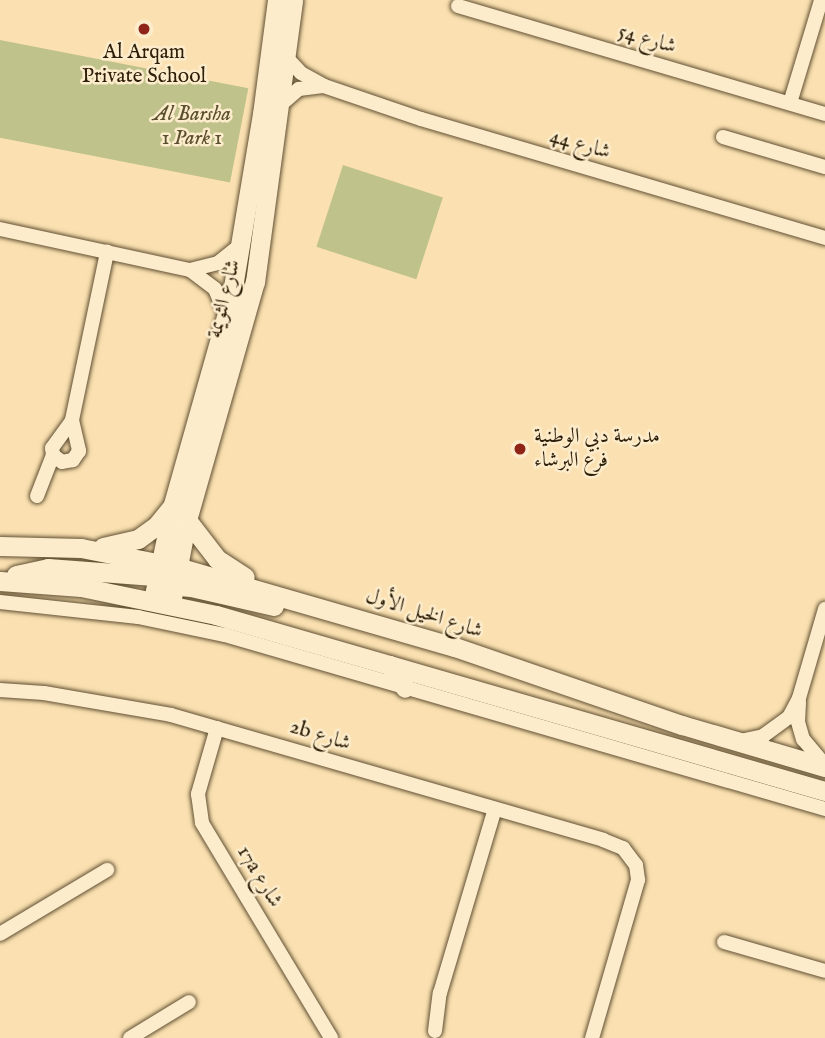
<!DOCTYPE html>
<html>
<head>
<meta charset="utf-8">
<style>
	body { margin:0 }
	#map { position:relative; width:825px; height:1038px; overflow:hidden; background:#fbe1b1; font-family:"IM FELL English",Amiri,serif }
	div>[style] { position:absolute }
	.green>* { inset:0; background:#c0c28b; transform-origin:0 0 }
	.roads { filter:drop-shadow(0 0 2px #604f32) drop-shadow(0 0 2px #604f32) }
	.street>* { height:14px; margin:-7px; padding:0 7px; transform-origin:7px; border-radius:7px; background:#fceccc }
	.secondary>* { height:19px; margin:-9.5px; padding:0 9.5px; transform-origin:9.5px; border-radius:9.5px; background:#fceccc }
	.dots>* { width:19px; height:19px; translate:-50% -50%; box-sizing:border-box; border:4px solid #fceccc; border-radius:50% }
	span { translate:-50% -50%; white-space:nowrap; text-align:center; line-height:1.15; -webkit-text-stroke:5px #fceccc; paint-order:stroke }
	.street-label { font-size:21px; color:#2d1e07 }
	.poi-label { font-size:21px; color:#2d1e07 }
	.left { translate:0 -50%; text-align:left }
	.park-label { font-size:21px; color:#594f2f; font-style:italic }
</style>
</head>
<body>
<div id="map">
	<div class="green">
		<i style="left:0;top:40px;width:253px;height:96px;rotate:11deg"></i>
		<i style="left:343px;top:165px;width:105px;height:86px;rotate:18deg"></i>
	</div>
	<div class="roads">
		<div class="street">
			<i style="left:458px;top:6px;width:383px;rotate:16.4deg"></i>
			<i style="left:286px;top:57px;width:22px;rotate:47deg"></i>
			<i style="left:301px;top:73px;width:26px;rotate:29deg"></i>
			<i style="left:324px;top:86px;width:102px;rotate:18.8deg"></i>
			<i style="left:421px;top:119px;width:421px;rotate:16.4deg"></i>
			<i style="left:790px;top:103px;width:108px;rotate:-73.2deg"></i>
			<i style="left:278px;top:107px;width:28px;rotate:-41deg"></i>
			<i style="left:299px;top:89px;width:24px;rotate:-7deg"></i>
			<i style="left:723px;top:137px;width:106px;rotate:16.4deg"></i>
			<i style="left:0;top:229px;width:194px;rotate:12.2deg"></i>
			<i style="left:190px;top:270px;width:31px;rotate:37deg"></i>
			<i style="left:215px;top:289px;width:28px;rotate:67deg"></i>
			<i style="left:190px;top:270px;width:29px;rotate:-14deg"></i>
			<i style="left:218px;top:263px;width:28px;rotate:-39deg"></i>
			<i style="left:72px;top:420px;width:172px;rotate:-78.2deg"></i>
			<i style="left:72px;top:420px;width:32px;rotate:77deg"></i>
			<i style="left:79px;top:451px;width:11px;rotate:124deg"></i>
			<i style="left:73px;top:460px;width:11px;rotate:170deg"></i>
			<i style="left:62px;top:462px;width:11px;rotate:-142deg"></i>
			<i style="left:53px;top:455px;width:7px;rotate:-98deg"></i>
			<i style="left:52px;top:448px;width:34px;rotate:-54deg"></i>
			<i style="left:37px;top:496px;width:44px;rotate:-68.7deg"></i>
			<i style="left:0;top:602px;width:139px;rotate:6.2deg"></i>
			<i style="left:138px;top:617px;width:89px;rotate:11.7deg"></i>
			<i style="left:225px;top:635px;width:625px;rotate:16.17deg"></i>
			<i style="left:0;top:690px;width:44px;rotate:3.9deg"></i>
			<i style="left:44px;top:693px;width:129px;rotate:9.8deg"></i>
			<i style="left:171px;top:715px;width:450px;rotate:16.1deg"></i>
			<i style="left:603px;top:840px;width:22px;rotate:22deg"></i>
			<i style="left:623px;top:848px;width:21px;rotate:53deg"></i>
			<i style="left:636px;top:865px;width:15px;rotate:82deg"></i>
			<i style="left:638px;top:880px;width:165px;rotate:106.2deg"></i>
			<i style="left:799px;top:703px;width:19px;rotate:93deg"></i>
			<i style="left:798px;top:722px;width:18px;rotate:74deg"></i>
			<i style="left:803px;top:739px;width:34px;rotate:50deg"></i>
			<i style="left:217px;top:728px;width:69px;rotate:106.1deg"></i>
			<i style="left:198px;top:794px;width:29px;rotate:82deg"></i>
			<i style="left:202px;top:823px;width:251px;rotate:59deg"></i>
			<i style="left:740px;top:741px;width:24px;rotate:-12deg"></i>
			<i style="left:763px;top:736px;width:32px;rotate:-36deg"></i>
			<i style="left:789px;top:717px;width:21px;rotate:-62deg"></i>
			<i style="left:799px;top:698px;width:93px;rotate:-73.7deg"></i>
			<i style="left:0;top:934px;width:125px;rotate:-30.9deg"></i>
			<i style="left:724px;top:942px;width:105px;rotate:16deg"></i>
			<i style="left:435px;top:1031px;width:38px;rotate:-83deg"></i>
			<i style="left:440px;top:993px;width:192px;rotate:-73.4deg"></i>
			<i style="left:130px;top:1038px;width:69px;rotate:-31.4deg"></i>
		</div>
		<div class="secondary">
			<i style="left:187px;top:520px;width:49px;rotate:52.4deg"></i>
			<i style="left:217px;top:559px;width:33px;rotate:33deg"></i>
			<i style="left:0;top:546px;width:81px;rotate:1.4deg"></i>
			<i style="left:81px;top:548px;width:98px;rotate:11.2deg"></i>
			<i style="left:177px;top:567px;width:289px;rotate:16.1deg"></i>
			<i style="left:455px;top:647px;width:240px;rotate:19deg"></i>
			<i style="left:682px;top:725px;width:149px;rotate:16.4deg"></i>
			<i style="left:103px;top:547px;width:36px;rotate:-13deg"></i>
			<i style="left:138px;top:539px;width:24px;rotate:-36deg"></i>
			<i style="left:157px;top:525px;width:22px;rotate:-51deg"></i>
			<i style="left:16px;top:575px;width:33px;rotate:-12deg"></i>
			<i style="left:48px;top:568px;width:119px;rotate:4.3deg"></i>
			<i style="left:0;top:581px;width:81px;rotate:4.2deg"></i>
			<i style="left:81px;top:587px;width:138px;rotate:11.7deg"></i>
			<i style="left:216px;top:615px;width:634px;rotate:16.12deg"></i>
			<i style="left:163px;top:590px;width:16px;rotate:-14deg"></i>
			<i style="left:179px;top:586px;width:12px;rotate:5deg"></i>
			<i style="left:191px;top:587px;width:85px;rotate:12.9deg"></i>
			<i style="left:153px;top:600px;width:98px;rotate:-78.2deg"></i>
			<i style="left:173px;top:504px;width:213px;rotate:-74.2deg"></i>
			<i style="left:231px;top:299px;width:188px;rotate:-80.5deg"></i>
			<i style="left:262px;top:114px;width:115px;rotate:-82.5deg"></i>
			<i style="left:171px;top:603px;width:85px;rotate:-79.1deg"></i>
			<i style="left:187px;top:520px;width:248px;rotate:-74.1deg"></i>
			<i style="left:255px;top:282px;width:285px;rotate:-82.3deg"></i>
			<i style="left:390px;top:665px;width:27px;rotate:57deg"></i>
		</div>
	</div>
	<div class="dots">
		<i style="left:144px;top:29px;background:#8f2418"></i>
		<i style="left:520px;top:449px;background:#8f2418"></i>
	</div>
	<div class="street-label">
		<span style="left:647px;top:40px;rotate:16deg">شارع 54</span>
		<span style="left:580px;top:145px;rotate:16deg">شارع 44</span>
		<span style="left:225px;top:299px;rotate:-76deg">شارع الثويمة</span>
		<span style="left:424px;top:614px;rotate:18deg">شارع الخيل الأول</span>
		<span style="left:320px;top:736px;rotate:17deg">2b شارع</span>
		<span style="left:259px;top:877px;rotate:59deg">17a شارع</span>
	</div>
	<div class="poi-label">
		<span style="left:144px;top:65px">Al Arqam<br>Private School</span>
		<span class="left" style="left:534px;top:449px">مدرسة دبي الوطنية<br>فرع البرشاء</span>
	</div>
	<div class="park-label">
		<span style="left:192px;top:127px">Al Barsha<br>1 Park 1</span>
	</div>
</div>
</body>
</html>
